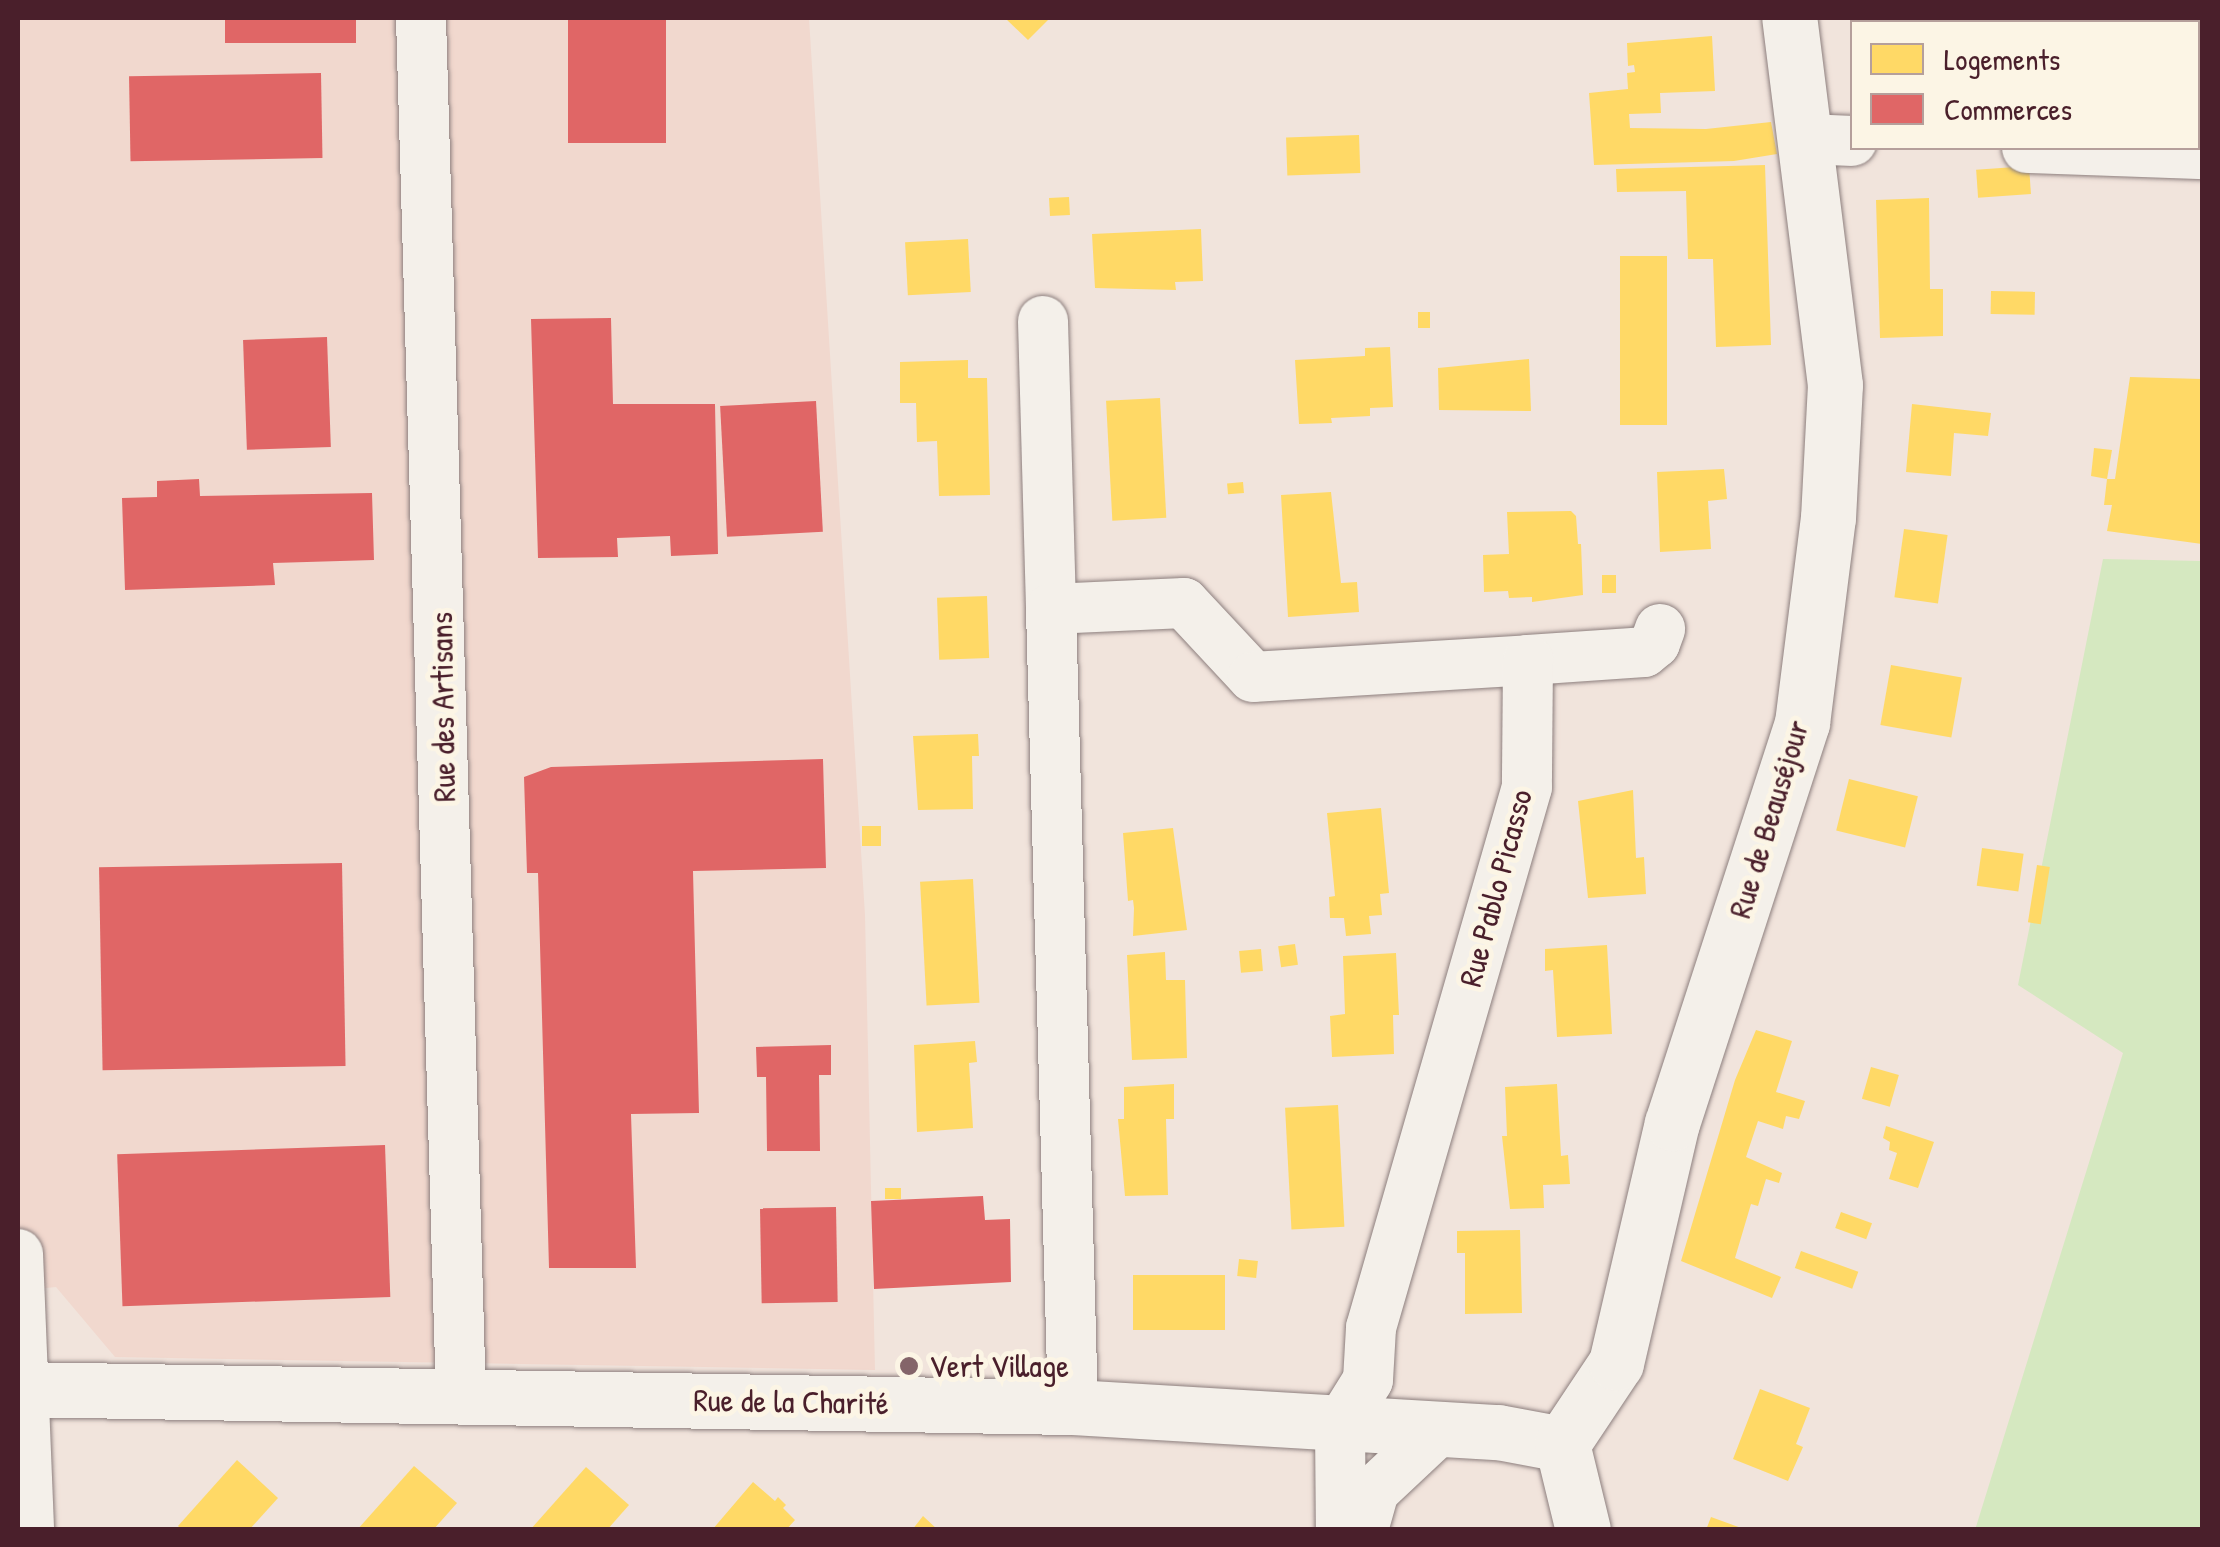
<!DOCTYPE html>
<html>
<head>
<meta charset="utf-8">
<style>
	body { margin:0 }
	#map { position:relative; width:2220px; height:1547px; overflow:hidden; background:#f1e4dc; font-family:"Patrick Hand",sans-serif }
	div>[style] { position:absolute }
	.built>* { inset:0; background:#f1d8ce }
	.green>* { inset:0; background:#d5e8c0 }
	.homes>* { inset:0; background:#ffd966; transform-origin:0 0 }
	.shops>* { inset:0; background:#e06666; transform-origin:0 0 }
	.roads { filter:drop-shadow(0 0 2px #8d7f7e) drop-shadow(0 0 2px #8d7f7e) }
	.minor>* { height:50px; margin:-25px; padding:0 25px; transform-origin:25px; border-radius:25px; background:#f4f0ea }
	.tertiary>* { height:55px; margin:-27.5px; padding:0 27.5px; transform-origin:27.5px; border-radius:27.5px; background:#f4f0ea }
	.dots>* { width:28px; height:28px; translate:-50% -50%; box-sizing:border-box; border:5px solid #fcf5e5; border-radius:50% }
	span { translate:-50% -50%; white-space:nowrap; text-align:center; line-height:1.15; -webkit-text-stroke:10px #fcf5e5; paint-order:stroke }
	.street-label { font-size:32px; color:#4a1f2b }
	.poi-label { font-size:32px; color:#4a1f2b }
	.left { translate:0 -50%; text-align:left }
	.frame { position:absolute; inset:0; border:20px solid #4a1f2b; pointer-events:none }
	.legend { position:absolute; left:1850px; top:20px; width:350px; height:130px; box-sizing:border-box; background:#fcf5e5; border:2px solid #b59f9b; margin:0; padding:12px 18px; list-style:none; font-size:30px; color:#4a1f2b }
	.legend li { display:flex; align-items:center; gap:20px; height:50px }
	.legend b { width:50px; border:2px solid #b59f9b }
</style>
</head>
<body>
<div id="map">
	<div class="built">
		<i style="clip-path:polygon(18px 18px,809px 18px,865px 915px,875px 1370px,115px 1357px,56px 1287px,18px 1291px)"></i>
	</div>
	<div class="green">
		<i style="clip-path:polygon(2103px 559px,2202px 561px,2202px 1529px,1975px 1530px,2123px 1053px,2018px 985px)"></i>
	</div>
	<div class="homes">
		<i style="clip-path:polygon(1005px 18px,1050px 18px,1028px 40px)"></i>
		<i style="clip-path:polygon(1965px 18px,2071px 18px,2071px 19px,1958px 22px)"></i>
		<i style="clip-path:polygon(1712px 36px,1715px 91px,1660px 93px,1661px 113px,1629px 114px,1630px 128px,1706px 129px,1771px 122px,1777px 154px,1734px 161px,1594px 165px,1589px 93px,1628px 89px,1627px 73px,1635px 72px,1634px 65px,1628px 66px,1627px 43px)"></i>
		<i style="left:1359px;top:135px;width:38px;height:73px;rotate:88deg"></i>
		<i style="clip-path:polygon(1765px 165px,1771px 345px,1716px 347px,1713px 259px,1688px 259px,1686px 191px,1617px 192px,1616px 169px)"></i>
		<i style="left:2029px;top:166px;width:28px;height:53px;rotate:86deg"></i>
		<i style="left:1069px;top:197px;width:18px;height:20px;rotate:87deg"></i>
		<i style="clip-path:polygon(1929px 198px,1930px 289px,1943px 289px,1943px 336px,1880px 338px,1876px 200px)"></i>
		<i style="clip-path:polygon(1201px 229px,1203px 281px,1175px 282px,1176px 290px,1095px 288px,1092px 234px)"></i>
		<i style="left:968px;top:239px;width:53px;height:63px;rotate:87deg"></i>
		<i style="left:1620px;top:256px;width:47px;height:169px"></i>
		<i style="left:1991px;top:291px;width:44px;height:23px;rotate:1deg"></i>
		<i style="left:1418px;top:312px;width:12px;height:16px"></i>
		<i style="clip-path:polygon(1390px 347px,1393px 407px,1370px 408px,1370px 416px,1331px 418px,1332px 423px,1299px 424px,1295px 360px,1365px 356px,1365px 348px)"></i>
		<i style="clip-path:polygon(1529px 359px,1531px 411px,1439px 410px,1438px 368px)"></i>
		<i style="clip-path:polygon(968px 360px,968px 378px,987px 378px,990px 495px,939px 496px,937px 441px,917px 442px,916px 403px,900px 403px,900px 362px)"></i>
		<i style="clip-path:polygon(2130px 377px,2202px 379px,2202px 544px,2107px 531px,2112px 505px,2104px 505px,2107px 479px,2115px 479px)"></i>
		<i style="left:1160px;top:398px;width:120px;height:54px;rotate:87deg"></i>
		<i style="clip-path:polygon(1912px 404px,1991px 413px,1988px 436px,1954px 433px,1951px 476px,1906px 472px)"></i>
		<i style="clip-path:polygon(2094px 448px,2112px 450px,2107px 479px,2091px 476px)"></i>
		<i style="clip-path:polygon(1724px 469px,1727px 499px,1708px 501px,1711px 549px,1660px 552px,1657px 472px)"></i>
		<i style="left:1243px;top:482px;width:11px;height:16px;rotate:85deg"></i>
		<i style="clip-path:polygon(1331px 492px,1341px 583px,1357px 582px,1359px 612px,1288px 617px,1281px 495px)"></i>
		<i style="clip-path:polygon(1571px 511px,1576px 516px,1578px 544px,1581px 544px,1583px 595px,1532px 602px,1532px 597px,1509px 598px,1508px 591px,1484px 592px,1483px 555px,1509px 554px,1507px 512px)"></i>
		<i style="left:1904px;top:529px;width:44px;height:69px;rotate:8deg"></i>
		<i style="left:1602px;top:575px;width:14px;height:18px"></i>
		<i style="left:987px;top:596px;width:62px;height:50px;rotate:88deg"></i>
		<i style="left:1891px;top:665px;width:72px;height:61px;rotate:10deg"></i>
		<i style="clip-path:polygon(978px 734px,979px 756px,972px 756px,973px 809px,918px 810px,913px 736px)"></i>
		<i style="left:1849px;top:779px;width:71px;height:53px;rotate:14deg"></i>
		<i style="clip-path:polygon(1633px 790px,1636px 858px,1644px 857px,1646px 894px,1588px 898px,1578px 801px)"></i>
		<i style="clip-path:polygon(1381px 808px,1389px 893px,1380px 894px,1382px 915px,1369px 916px,1371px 934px,1346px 936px,1344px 918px,1330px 918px,1329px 897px,1335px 896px,1327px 813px)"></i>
		<i style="left:862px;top:826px;width:19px;height:20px"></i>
		<i style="clip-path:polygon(1173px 828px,1187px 930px,1133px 936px,1134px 908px,1133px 900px,1128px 901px,1123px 833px)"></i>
		<i style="left:1982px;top:848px;width:42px;height:38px;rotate:8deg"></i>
		<i style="left:2037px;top:865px;width:13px;height:58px;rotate:9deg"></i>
		<i style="left:973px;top:879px;width:124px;height:53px;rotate:87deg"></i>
		<i style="left:1295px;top:944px;width:21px;height:17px;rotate:82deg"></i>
		<i style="clip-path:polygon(1607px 945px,1612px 1034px,1557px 1037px,1553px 970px,1545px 971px,1545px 949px)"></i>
		<i style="left:1261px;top:949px;width:22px;height:22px;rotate:85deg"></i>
		<i style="clip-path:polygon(1165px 952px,1166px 980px,1185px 980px,1187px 1058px,1132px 1060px,1127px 955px)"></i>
		<i style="clip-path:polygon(1396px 953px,1399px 1015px,1393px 1015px,1394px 1054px,1332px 1057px,1330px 1016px,1345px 1014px,1343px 956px)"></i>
		<i style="clip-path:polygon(1756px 1030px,1792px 1041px,1776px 1092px,1805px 1101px,1799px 1119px,1786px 1116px,1783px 1129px,1758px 1121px,1746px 1157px,1782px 1173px,1779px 1183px,1766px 1179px,1758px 1206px,1751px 1204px,1735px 1258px,1781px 1277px,1772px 1298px,1681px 1261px,1735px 1080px)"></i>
		<i style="clip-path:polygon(975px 1041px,977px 1062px,969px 1063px,973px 1128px,917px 1132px,914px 1045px)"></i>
		<i style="left:1871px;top:1067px;width:29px;height:33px;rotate:16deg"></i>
		<i style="clip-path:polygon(1174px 1084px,1174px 1119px,1166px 1119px,1168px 1195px,1125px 1196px,1118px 1119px,1124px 1119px,1124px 1087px)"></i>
		<i style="clip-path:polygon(1557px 1084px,1561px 1156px,1568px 1155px,1570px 1184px,1543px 1185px,1544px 1208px,1510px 1209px,1502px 1136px,1507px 1136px,1505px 1087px)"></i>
		<i style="left:1338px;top:1105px;width:122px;height:53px;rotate:87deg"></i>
		<i style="clip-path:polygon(1886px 1126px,1934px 1142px,1918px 1188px,1889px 1179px,1897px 1153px,1889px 1150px,1890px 1142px,1883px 1138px)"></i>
		<i style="left:901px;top:1188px;width:11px;height:16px;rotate:90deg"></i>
		<i style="left:1841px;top:1212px;width:33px;height:17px;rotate:20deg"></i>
		<i style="clip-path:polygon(1520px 1230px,1522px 1313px,1465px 1314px,1465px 1253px,1457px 1253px,1457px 1231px)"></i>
		<i style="left:1801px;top:1251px;width:61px;height:18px;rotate:20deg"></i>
		<i style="left:1239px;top:1259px;width:19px;height:17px;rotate:6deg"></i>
		<i style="left:1133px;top:1275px;width:92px;height:55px"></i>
		<i style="clip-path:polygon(1760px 1389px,1810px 1408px,1796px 1444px,1803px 1447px,1788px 1481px,1733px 1459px)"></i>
		<i style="clip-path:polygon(237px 1460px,278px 1498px,249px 1530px,182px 1530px,178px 1526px)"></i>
		<i style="clip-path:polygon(414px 1466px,457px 1503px,433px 1530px,357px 1530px)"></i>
		<i style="clip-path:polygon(586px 1467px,629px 1505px,607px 1530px,530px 1530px)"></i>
		<i style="clip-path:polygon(753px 1482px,775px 1501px,778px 1497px,786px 1505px,783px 1508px,795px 1520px,786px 1530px,712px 1530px)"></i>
		<i style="clip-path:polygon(923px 1516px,938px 1530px,912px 1530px)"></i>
		<i style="clip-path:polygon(1711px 1517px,1744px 1529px,1744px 1530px,1706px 1530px)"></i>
	</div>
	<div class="shops">
		<i style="left:225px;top:18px;width:131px;height:25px"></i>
		<i style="left:568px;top:18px;width:98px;height:125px"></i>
		<i style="left:321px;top:73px;width:85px;height:192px;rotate:89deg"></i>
		<i style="clip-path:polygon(611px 318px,613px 404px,715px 404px,718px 554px,671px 556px,670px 536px,617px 538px,618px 557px,538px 558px,531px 319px)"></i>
		<i style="left:327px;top:337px;width:110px;height:84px;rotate:88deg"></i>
		<i style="left:816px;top:401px;width:131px;height:96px;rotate:87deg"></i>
		<i style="clip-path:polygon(199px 479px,200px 496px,372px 493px,374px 560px,273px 563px,275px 585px,125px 590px,122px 498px,157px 497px,157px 481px)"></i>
		<i style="clip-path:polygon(823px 759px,826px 868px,693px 871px,699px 1113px,631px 1114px,636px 1268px,549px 1268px,538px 873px,527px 873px,524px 777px,551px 767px)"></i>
		<i style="left:342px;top:863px;width:203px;height:243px;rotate:89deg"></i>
		<i style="clip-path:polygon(831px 1045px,831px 1075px,819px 1075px,820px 1151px,767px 1151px,766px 1077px,757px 1077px,756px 1047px)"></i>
		<i style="left:385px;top:1145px;width:152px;height:268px;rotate:88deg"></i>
		<i style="clip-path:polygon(983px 1196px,985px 1220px,1010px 1219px,1011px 1282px,874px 1289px,871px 1201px)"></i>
		<i style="left:836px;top:1207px;width:95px;height:76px;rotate:89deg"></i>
	</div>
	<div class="roads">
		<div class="minor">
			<i style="left:421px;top:18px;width:1379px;rotate:88.34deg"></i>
			<i style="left:1807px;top:139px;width:45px;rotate:2.5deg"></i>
			<i style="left:2027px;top:148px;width:175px;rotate:2deg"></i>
			<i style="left:1043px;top:321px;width:288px;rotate:88.4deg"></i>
			<i style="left:1528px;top:660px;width:116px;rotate:-3.9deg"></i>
			<i style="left:1644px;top:652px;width:14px;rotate:-39deg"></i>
			<i style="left:1655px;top:643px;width:15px;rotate:-70deg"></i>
			<i style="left:18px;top:1254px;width:276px;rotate:87.7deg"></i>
			<i style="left:1073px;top:1407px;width:798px;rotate:-91.58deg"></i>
			<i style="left:1051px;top:609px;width:133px;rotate:-2.6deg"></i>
			<i style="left:1184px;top:603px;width:101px;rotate:47deg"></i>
			<i style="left:1253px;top:677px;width:276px;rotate:-3.5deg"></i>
			<i style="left:1528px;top:660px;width:127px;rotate:90.5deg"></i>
			<i style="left:1527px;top:787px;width:563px;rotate:106.09deg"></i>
			<i style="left:1371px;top:1328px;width:52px;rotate:93.3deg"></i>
			<i style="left:1368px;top:1380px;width:53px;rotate:121.9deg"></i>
			<i style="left:1340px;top:1425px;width:105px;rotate:89.5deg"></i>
			<i style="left:1363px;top:1530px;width:41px;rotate:-74.2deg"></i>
			<i style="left:1374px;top:1491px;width:91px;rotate:-43.2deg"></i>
		</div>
		<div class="tertiary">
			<i style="left:18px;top:1389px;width:1055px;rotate:0.98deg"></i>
			<i style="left:1073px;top:1407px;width:426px;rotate:3.4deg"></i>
			<i style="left:1498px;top:1432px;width:65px;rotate:10.6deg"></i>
			<i style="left:1583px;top:1530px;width:89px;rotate:-103.7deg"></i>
			<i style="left:1562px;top:1444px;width:97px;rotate:-56.3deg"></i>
			<i style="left:1616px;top:1363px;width:246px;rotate:-76.9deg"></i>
			<i style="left:1672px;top:1123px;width:421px;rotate:-72deg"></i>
			<i style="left:1802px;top:723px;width:207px;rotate:-82.8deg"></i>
			<i style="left:1828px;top:518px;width:133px;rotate:-87deg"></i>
			<i style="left:1835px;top:385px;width:370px;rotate:-97.1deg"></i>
		</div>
	</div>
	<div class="dots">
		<i style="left:909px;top:1366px;background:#846469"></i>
	</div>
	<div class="street-label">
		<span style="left:443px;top:707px;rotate:-91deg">Rue des Artisans</span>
		<span style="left:1769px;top:819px;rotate:-73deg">Rue de Beauséjour</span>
		<span style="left:1496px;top:888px;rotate:-75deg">Rue Pablo Picasso</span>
		<span style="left:791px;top:1402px;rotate:1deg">Rue de la Charité</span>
	</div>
	<div class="poi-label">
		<span class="left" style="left:929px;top:1366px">Vert Village</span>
	</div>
	<div class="frame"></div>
	<ul class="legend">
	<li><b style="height:28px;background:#ffd966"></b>Logements</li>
	<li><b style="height:28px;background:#e06666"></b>Commerces</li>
	</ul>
</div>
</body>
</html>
